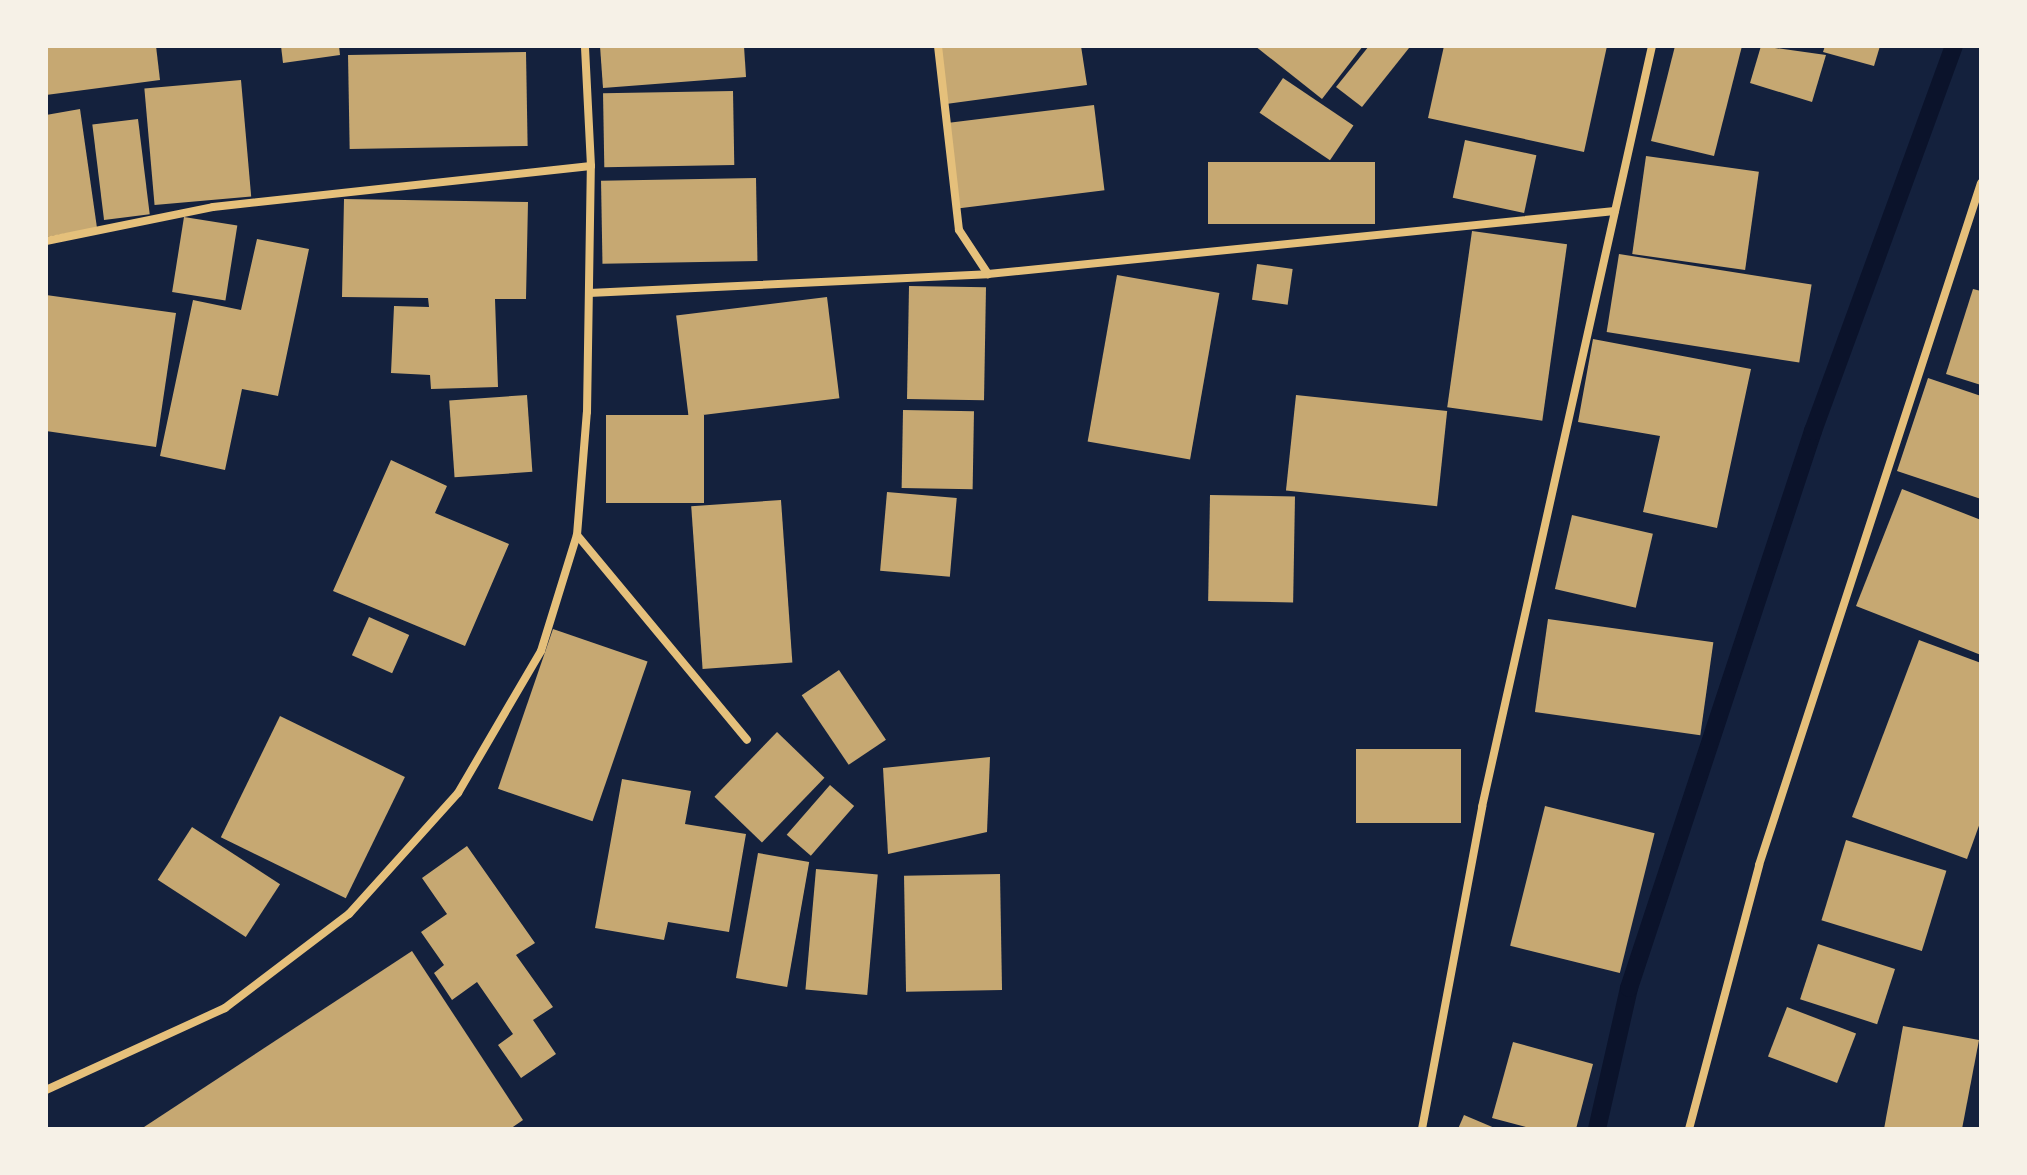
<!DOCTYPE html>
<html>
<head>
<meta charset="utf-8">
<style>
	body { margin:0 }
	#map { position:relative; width:2027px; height:1175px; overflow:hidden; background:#14213d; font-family:"IBM Plex Sans",sans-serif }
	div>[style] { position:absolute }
	.stream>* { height:18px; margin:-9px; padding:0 9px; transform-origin:9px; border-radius:9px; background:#0b132b }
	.building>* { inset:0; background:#c6a872; transform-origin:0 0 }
	.minor>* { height:8px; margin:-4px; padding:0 4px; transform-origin:4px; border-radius:4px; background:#e5c07b }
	span { translate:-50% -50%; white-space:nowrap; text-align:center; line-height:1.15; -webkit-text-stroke:6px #f6f1e7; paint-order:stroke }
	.frame { position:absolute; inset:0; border:48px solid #f6f1e7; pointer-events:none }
</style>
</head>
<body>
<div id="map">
	<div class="stream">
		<i style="left:1597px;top:1129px;width:145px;rotate:-77.2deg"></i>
		<i style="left:1629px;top:988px;width:587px;rotate:-71.72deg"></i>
		<i style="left:1813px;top:431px;width:410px;rotate:-69.9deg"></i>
	</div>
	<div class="building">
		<i style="clip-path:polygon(46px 46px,156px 46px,160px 80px,46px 95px)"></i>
		<i style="clip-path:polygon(281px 46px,339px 46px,340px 55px,283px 63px)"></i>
		<i style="clip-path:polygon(600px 46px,744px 46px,746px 77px,603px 88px)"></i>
		<i style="clip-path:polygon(938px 46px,1081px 46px,1087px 85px,946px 104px)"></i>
		<i style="clip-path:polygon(1255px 46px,1363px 46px,1322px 99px)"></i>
		<i style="clip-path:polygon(1369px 46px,1409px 48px,1362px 107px,1336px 87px)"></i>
		<i style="clip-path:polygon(1444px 46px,1607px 46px,1584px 152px,1428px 118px)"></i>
		<i style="clip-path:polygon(1675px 46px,1742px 46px,1714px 156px,1651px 141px)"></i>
		<i style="clip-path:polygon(1761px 46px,1826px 55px,1812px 102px,1750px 83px)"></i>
		<i style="clip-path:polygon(1825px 46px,1880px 46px,1874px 66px,1823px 52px)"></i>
		<i style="left:526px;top:52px;width:94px;height:178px;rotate:89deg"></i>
		<i style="left:1283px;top:78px;width:85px;height:42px;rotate:34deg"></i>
		<i style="left:241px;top:80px;width:117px;height:97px;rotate:85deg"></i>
		<i style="left:733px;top:91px;width:74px;height:130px;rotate:89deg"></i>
		<i style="left:1094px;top:105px;width:86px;height:148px;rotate:83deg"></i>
		<i style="clip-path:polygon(80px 109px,97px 228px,46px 237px,46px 115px)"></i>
		<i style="left:138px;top:119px;width:96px;height:46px;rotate:83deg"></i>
		<i style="left:1465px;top:140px;width:73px;height:59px;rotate:12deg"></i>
		<i style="left:1646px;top:156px;width:114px;height:99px;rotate:8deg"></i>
		<i style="left:1208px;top:162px;width:167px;height:62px"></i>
		<i style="left:756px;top:178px;width:83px;height:155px;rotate:89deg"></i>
		<i style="clip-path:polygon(344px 199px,528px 202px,526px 299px,495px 299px,498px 387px,431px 389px,430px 375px,391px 373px,394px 306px,429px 307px,428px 298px,342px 297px)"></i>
		<i style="left:184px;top:217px;width:54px;height:76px;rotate:9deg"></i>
		<i style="left:1472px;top:231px;width:96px;height:178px;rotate:8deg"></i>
		<i style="clip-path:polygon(257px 239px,309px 249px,278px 396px,242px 389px,225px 470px,160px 456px,193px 300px,241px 310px)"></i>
		<i style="left:1619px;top:254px;width:195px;height:79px;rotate:9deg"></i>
		<i style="left:1257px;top:264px;width:36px;height:36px;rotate:8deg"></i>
		<i style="left:1117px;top:275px;width:104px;height:169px;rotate:10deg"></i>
		<i style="left:909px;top:286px;width:77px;height:113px;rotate:1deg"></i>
		<i style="clip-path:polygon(1973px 289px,1981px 291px,1981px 385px,1946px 374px)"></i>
		<i style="clip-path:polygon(46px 295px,176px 313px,156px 447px,46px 431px)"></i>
		<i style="left:827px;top:297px;width:102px;height:152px;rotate:83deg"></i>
		<i style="clip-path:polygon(1593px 339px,1751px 369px,1717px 528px,1643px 512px,1660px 436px,1578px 422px)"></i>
		<i style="clip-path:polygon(1928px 378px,1981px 396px,1981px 499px,1897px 471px)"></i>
		<i style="left:527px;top:395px;width:77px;height:78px;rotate:86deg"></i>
		<i style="left:1296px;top:395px;width:152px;height:96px;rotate:6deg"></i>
		<i style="left:903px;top:410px;width:71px;height:78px;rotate:1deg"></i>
		<i style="left:606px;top:415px;width:98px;height:88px"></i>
		<i style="clip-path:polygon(391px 460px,447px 486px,435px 513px,509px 544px,465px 646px,333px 591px)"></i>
		<i style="clip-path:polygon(1902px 489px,1981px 520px,1981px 655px,1856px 606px)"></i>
		<i style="left:887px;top:492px;width:70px;height:79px;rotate:5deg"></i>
		<i style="left:1210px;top:495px;width:85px;height:106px;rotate:1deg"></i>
		<i style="left:781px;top:500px;width:163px;height:90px;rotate:86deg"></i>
		<i style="left:1572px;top:515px;width:83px;height:76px;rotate:13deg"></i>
		<i style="left:369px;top:617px;width:44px;height:42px;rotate:24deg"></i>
		<i style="left:1548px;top:619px;width:167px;height:94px;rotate:8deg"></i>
		<i style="left:553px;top:629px;width:100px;height:169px;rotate:19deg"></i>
		<i style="clip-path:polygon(1919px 640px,1981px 663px,1981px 820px,1967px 859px,1852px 817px)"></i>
		<i style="left:839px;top:670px;width:84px;height:45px;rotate:56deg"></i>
		<i style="left:280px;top:716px;width:139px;height:135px;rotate:26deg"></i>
		<i style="left:777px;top:732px;width:66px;height:90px;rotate:44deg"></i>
		<i style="left:1461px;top:749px;width:74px;height:105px;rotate:90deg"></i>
		<i style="clip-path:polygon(990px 757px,987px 832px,888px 854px,883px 768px)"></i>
		<i style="clip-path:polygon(622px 779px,691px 791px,685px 824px,746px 834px,729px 932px,668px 922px,664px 940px,595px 928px)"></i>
		<i style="left:830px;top:785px;width:32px;height:66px;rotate:41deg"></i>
		<i style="left:1545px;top:806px;width:113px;height:144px;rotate:14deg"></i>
		<i style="left:192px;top:827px;width:105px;height:63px;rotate:33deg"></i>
		<i style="left:1846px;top:840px;width:105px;height:84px;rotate:17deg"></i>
		<i style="clip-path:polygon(467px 846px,535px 943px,516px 955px,553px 1007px,533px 1020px,556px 1054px,521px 1078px,498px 1045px,513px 1034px,477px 982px,452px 1000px,434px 973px,444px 965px,421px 932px,447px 914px,422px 878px)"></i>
		<i style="left:758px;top:853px;width:52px;height:127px;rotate:10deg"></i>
		<i style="left:816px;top:869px;width:62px;height:121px;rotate:5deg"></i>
		<i style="left:1000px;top:874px;width:116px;height:96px;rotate:89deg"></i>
		<i style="left:1818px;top:944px;width:81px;height:58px;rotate:18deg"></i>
		<i style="clip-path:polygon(412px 951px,523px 1120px,510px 1129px,141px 1129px)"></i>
		<i style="left:1787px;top:1007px;width:74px;height:53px;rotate:21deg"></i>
		<i style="clip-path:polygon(1903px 1026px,1979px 1040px,1962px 1129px,1884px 1129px)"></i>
		<i style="clip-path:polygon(1513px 1042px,1593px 1064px,1576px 1129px,1534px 1129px,1492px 1118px)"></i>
		<i style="clip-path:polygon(1464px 1115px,1497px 1129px,1458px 1129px)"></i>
	</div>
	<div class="minor">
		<i style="left:938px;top:46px;width:185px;rotate:83.5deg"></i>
		<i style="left:959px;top:230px;width:53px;rotate:56.6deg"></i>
		<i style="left:988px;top:274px;width:630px;rotate:-5.74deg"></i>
		<i style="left:46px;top:241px;width:170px;rotate:-11.5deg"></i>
		<i style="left:213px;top:207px;width:380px;rotate:-6.2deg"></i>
		<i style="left:589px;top:293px;width:399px;rotate:-2.7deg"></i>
		<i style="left:577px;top:535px;width:266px;rotate:50.3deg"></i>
		<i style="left:46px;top:1090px;width:197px;rotate:-24.6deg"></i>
		<i style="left:225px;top:1008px;width:156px;rotate:-37.2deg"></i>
		<i style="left:349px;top:914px;width:163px;rotate:-48deg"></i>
		<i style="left:458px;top:793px;width:164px;rotate:-59.7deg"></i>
		<i style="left:541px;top:651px;width:121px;rotate:-72.8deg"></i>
		<i style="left:577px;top:535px;width:123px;rotate:-85.4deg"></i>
		<i style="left:587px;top:412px;width:246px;rotate:-89.1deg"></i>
		<i style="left:591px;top:166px;width:120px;rotate:-92.9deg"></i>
		<i style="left:1422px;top:1129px;width:328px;rotate:-79.4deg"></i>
		<i style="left:1482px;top:807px;width:780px;rotate:-77.41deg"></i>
		<i style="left:1689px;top:1129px;width:273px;rotate:-75.1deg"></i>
		<i style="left:1759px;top:865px;width:717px;rotate:-71.97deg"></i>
	</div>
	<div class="frame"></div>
</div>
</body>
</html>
